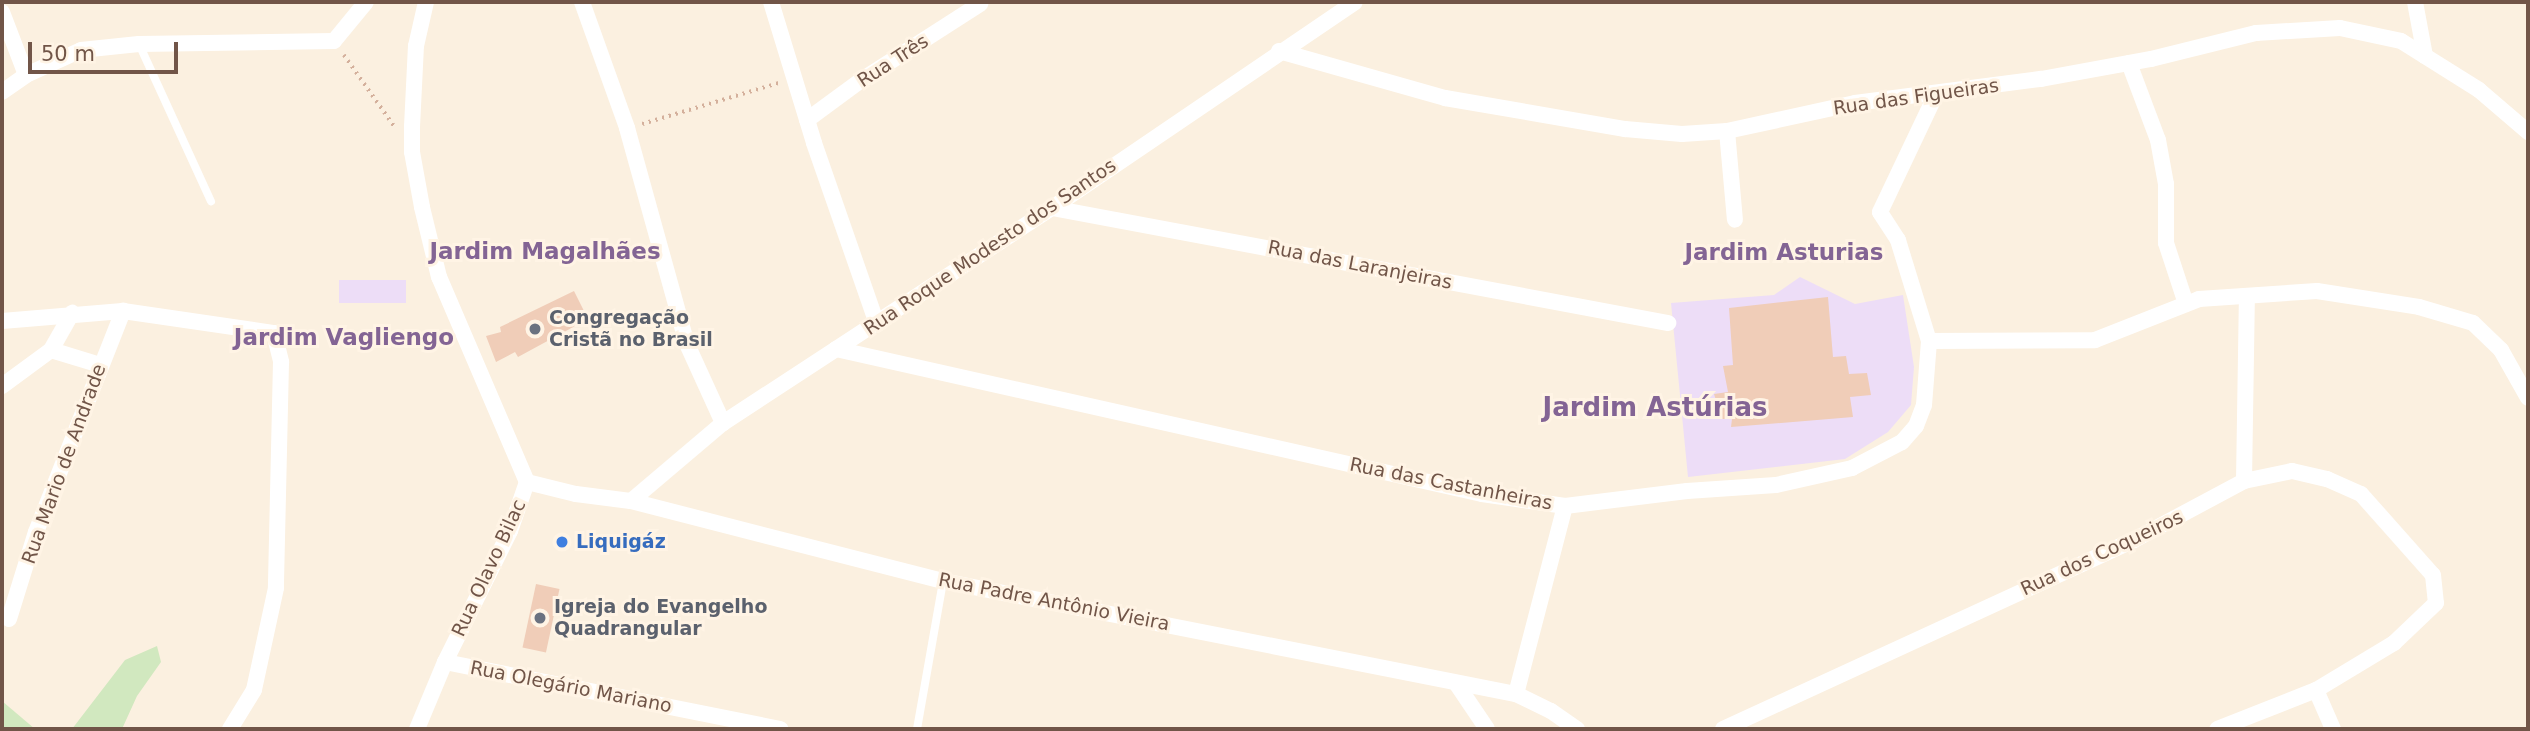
<!DOCTYPE html>
<html>
<head>
<meta charset="utf-8">
<style>
	body { margin:0 }
	#map { position:relative; width:2530px; height:731px; overflow:hidden; background:#fbf0e0; font-family:"DejaVu Sans",sans-serif }
	div>[style] { position:absolute }
	.education>* { inset:0; background:#edddf7; transform-origin:0 0 }
	.green>* { inset:0; background:#d1e8bf }
	.building>* { inset:0; background:#f0cdb8; transform-origin:0 0 }
	.path>* { height:3.5px; margin-top:-1.75px; transform-origin:0; background:repeating-linear-gradient(90deg,#d4b09c 0 2px,transparent 0 7px) }
	.service>* { height:8px; margin:-4px; padding:0 4px; transform-origin:4px; border-radius:4px; background:#fff }
	.minor>* { height:16px; margin:-8px; padding:0 8px; transform-origin:8px; border-radius:8px; background:#fff }
	.dots>* { width:19px; height:19px; translate:-50% -50%; box-sizing:border-box; border:4px solid #fff4e5; border-radius:50% }
	span { translate:-50% -50%; white-space:nowrap; text-align:center; line-height:1.15; -webkit-text-stroke:6px #fff4e5; paint-order:stroke }
	.street-label { font-size:19px; color:#715548 }
	.worship-label { font-size:19px; color:#5b616d; font-weight:700 }
	.left { translate:0 -50%; text-align:left }
	.shop-label { font-size:19px; color:#366cbe; font-weight:700 }
	.quarter-label { font-size:23px; color:#836494; font-weight:700 }
	.district-label { font-size:26px; color:#836494; font-weight:700 }
	.frame { position:absolute; inset:0; border:4px solid #715548; pointer-events:none }
	.scale { position:absolute; left:28px; top:42px; width:150px; height:32px; box-sizing:border-box; border:4px solid #715548; border-top:0; padding-left:9px; font-size:21px; line-height:24px; white-space:nowrap; color:#715548; -webkit-text-stroke:5px #fff4e5; paint-order:stroke }
</style>
</head>
<body>
<div id="map">
	<div class="education">
		<i style="clip-path:polygon(1800px 277px,1855px 304px,1903px 295px,1914px 367px,1911px 405px,1888px 432px,1845px 459px,1688px 477px,1671px 303px,1774px 295px)"></i>
		<i style="left:339px;top:280px;width:67px;height:23px"></i>
	</div>
	<div class="green">
		<i style="clip-path:polygon(157px 646px,161px 662px,137px 696px,122px 729px,72px 729px,125px 660px)"></i>
		<i style="clip-path:polygon(2px 701px,35px 729px,2px 729px)"></i>
	</div>
	<div class="building">
		<i style="clip-path:polygon(574px 291px,588px 319px,518px 357px,515px 352px,496px 362px,486px 336px,501px 332px,500px 327px)"></i>
		<i style="clip-path:polygon(1828px 297px,1833px 357px,1846px 356px,1849px 374px,1867px 373px,1871px 395px,1850px 397px,1853px 417px,1731px 427px,1732px 419px,1722px 419px,1714px 394px,1728px 392px,1723px 366px,1733px 365px,1729px 308px)"></i>
		<i style="left:536px;top:584px;width:24px;height:65px;rotate:12deg"></i>
	</div>
	<div class="path">
		<i style="left:344px;top:55px;width:87px;rotate:54.8deg"></i>
		<i style="left:642px;top:124px;width:143px;rotate:-16.7deg"></i>
	</div>
	<div class="service">
		<i style="left:139px;top:44px;width:173px;rotate:65.4deg"></i>
		<i style="left:917px;top:729px;width:150px;rotate:-80deg"></i>
	</div>
	<div class="minor">
		<i style="left:582px;top:2px;width:134px;rotate:70.3deg"></i>
		<i style="left:627px;top:128px;width:224px;rotate:74.5deg"></i>
		<i style="left:687px;top:344px;width:87px;rotate:65.5deg"></i>
		<i style="left:771px;top:2px;width:147px;rotate:73deg"></i>
		<i style="left:814px;top:143px;width:192px;rotate:70.8deg"></i>
		<i style="left:2415px;top:2px;width:55px;rotate:79.5deg"></i>
		<i style="left:2px;top:12px;width:67px;rotate:69.1deg"></i>
		<i style="left:1279px;top:51px;width:173px;rotate:15.8deg"></i>
		<i style="left:1445px;top:98px;width:183px;rotate:9.8deg"></i>
		<i style="left:1625px;top:129px;width:57px;rotate:5deg"></i>
		<i style="left:1682px;top:134px;width:45px;rotate:-3.8deg"></i>
		<i style="left:1727px;top:131px;width:131px;rotate:-12.3deg"></i>
		<i style="left:1855px;top:103px;width:188px;rotate:-7.4deg"></i>
		<i style="left:2041px;top:79px;width:112px;rotate:-10.3deg"></i>
		<i style="left:2151px;top:59px;width:108px;rotate:-13.9deg"></i>
		<i style="left:2256px;top:33px;width:84px;rotate:-3.4deg"></i>
		<i style="left:2340px;top:28px;width:62px;rotate:12deg"></i>
		<i style="left:2401px;top:41px;width:92px;rotate:32.1deg"></i>
		<i style="left:2479px;top:90px;width:65px;rotate:40.6deg"></i>
		<i style="left:2129px;top:63px;width:82px;rotate:69.4deg"></i>
		<i style="left:2158px;top:140px;width:45px;rotate:79.7deg"></i>
		<i style="left:2166px;top:184px;width:59px;rotate:90deg"></i>
		<i style="left:2166px;top:243px;width:64px;rotate:71.8deg"></i>
		<i style="left:2px;top:92px;width:29px;rotate:-35deg"></i>
		<i style="left:26px;top:75px;width:60px;rotate:-24.4deg"></i>
		<i style="left:81px;top:50px;width:58px;rotate:-5.9deg"></i>
		<i style="left:139px;top:44px;width:195px;rotate:-0.9deg"></i>
		<i style="left:334px;top:41px;width:50px;rotate:-50.6deg"></i>
		<i style="left:807px;top:120px;width:66px;rotate:-36.3deg"></i>
		<i style="left:860px;top:81px;width:143px;rotate:-32.7deg"></i>
		<i style="left:1727px;top:131px;width:89px;rotate:84.9deg"></i>
		<i style="left:1052px;top:208px;width:627px;rotate:10.57deg"></i>
		<i style="left:2px;top:321px;width:121px;rotate:-4.7deg"></i>
		<i style="left:123px;top:311px;width:153px;rotate:8.3deg"></i>
		<i style="left:274px;top:333px;width:30px;rotate:76deg"></i>
		<i style="left:281px;top:362px;width:226px;rotate:91.3deg"></i>
		<i style="left:276px;top:588px;width:104px;rotate:102.2deg"></i>
		<i style="left:254px;top:690px;width:46px;rotate:121.6deg"></i>
		<i style="left:1929px;top:341px;width:166px;rotate:-0.3deg"></i>
		<i style="left:2095px;top:340px;width:112px;rotate:-21.5deg"></i>
		<i style="left:2199px;top:299px;width:118px;rotate:-3.9deg"></i>
		<i style="left:2317px;top:291px;width:103px;rotate:8.9deg"></i>
		<i style="left:2419px;top:307px;width:56px;rotate:16.5deg"></i>
		<i style="left:2473px;top:323px;width:39px;rotate:44deg"></i>
		<i style="left:2501px;top:350px;width:55px;rotate:60.6deg"></i>
		<i style="left:836px;top:349px;width:662px;rotate:12.65deg"></i>
		<i style="left:1482px;top:494px;width:84px;rotate:8.2deg"></i>
		<i style="left:1565px;top:506px;width:123px;rotate:-7deg"></i>
		<i style="left:1687px;top:491px;width:89px;rotate:-3.9deg"></i>
		<i style="left:1776px;top:485px;width:78px;rotate:-12.6deg"></i>
		<i style="left:1852px;top:468px;width:56px;rotate:-27.5deg"></i>
		<i style="left:1902px;top:442px;width:21px;rotate:-49deg"></i>
		<i style="left:1916px;top:426px;width:22px;rotate:-69deg"></i>
		<i style="left:1924px;top:405px;width:64px;rotate:-85.5deg"></i>
		<i style="left:1929px;top:341px;width:106px;rotate:-107.1deg"></i>
		<i style="left:1898px;top:240px;width:33px;rotate:-123deg"></i>
		<i style="left:1880px;top:212px;width:131px;rotate:-64.6deg"></i>
		<i style="left:51px;top:350px;width:51px;rotate:17deg"></i>
		<i style="left:2px;top:386px;width:61px;rotate:-36.3deg"></i>
		<i style="left:51px;top:350px;width:43px;rotate:-60.4deg"></i>
		<i style="left:2244px;top:481px;width:183px;rotate:-89.1deg"></i>
		<i style="left:527px;top:482px;width:50px;rotate:13.8deg"></i>
		<i style="left:576px;top:494px;width:55px;rotate:7.3deg"></i>
		<i style="left:631px;top:501px;width:322px;rotate:14.4deg"></i>
		<i style="left:943px;top:581px;width:584px;rotate:11.16deg"></i>
		<i style="left:1516px;top:694px;width:39px;rotate:26deg"></i>
		<i style="left:1551px;top:711px;width:32px;rotate:35deg"></i>
		<i style="left:631px;top:501px;width:121px;rotate:-40.3deg"></i>
		<i style="left:723px;top:423px;width:393px;rotate:-33.2deg"></i>
		<i style="left:1052px;top:208px;width:366px;rotate:-34.2deg"></i>
		<i style="left:9px;top:619px;width:91px;rotate:-72.8deg"></i>
		<i style="left:36px;top:532px;width:238px;rotate:-68.5deg"></i>
		<i style="left:445px;top:662px;width:342px;rotate:11.3deg"></i>
		<i style="left:1456px;top:683px;width:55px;rotate:56deg"></i>
		<i style="left:2316px;top:690px;width:43px;rotate:66.4deg"></i>
		<i style="left:1516px;top:694px;width:194px;rotate:-75.4deg"></i>
		<i style="left:417px;top:729px;width:73px;rotate:-67.3deg"></i>
		<i style="left:445px;top:662px;width:146px;rotate:-63.6deg"></i>
		<i style="left:510px;top:531px;width:52px;rotate:-70.9deg"></i>
		<i style="left:527px;top:482px;width:223px;rotate:-113.2deg"></i>
		<i style="left:439px;top:277px;width:72px;rotate:-103.7deg"></i>
		<i style="left:422px;top:207px;width:56px;rotate:-100.3deg"></i>
		<i style="left:412px;top:152px;width:25px;rotate:-90deg"></i>
		<i style="left:412px;top:127px;width:81px;rotate:-87.2deg"></i>
		<i style="left:416px;top:46px;width:45px;rotate:-77.2deg"></i>
		<i style="left:1723px;top:729px;width:452px;rotate:-24.7deg"></i>
		<i style="left:2134px;top:540px;width:125px;rotate:-28.2deg"></i>
		<i style="left:2244px;top:481px;width:49px;rotate:-11.8deg"></i>
		<i style="left:2292px;top:471px;width:36px;rotate:13deg"></i>
		<i style="left:2327px;top:479px;width:37px;rotate:24deg"></i>
		<i style="left:2361px;top:494px;width:108px;rotate:48.4deg"></i>
		<i style="left:2433px;top:575px;width:28px;rotate:84deg"></i>
		<i style="left:2436px;top:603px;width:58px;rotate:136.4deg"></i>
		<i style="left:2394px;top:643px;width:91px;rotate:148.9deg"></i>
		<i style="left:2316px;top:690px;width:106px;rotate:158.5deg"></i>
	</div>
	<div class="dots">
		<i style="left:535px;top:329px;background:#6b7280"></i>
		<i style="left:562px;top:542px;background:#3f7fe0"></i>
		<i style="left:540px;top:618px;background:#6b7280"></i>
	</div>
	<div class="street-label">
		<span style="left:893px;top:61px;rotate:-33deg">Rua Três</span>
		<span style="left:1916px;top:97px;rotate:-8deg">Rua das Figueiras</span>
		<span style="left:990px;top:247px;rotate:-34deg">Rua Roque Modesto dos Santos</span>
		<span style="left:1360px;top:265px;rotate:11deg">Rua das Laranjeiras</span>
		<span style="left:64px;top:464px;rotate:-70deg">Rua Mario de Andrade</span>
		<span style="left:1451px;top:484px;rotate:11deg">Rua das Castanheiras</span>
		<span style="left:2102px;top:553px;rotate:-25deg">Rua dos Coqueiros</span>
		<span style="left:489px;top:568px;rotate:-65deg">Rua Olavo Bilac</span>
		<span style="left:1054px;top:602px;rotate:11deg">Rua Padre Antônio Vieira</span>
		<span style="left:571px;top:687px;rotate:11deg">Rua Olegário Mariano</span>
	</div>
	<div class="worship-label">
		<span class="left" style="left:549px;top:329px">Congregação<br>Cristã no Brasil</span>
		<span class="left" style="left:554px;top:618px">Igreja do Evangelho<br>Quadrangular</span>
	</div>
	<div class="shop-label">
		<span class="left" style="left:576px;top:542px">Liquigáz</span>
	</div>
	<div class="quarter-label">
		<span style="left:545px;top:251px">Jardim Magalhães</span>
		<span style="left:1784px;top:252px">Jardim Asturias</span>
		<span style="left:344px;top:337px">Jardim Vagliengo</span>
	</div>
	<div class="district-label">
		<span style="left:1655px;top:408px">Jardim Astúrias</span>
	</div>
	<div class="frame"></div>
	<div class="scale">50 m</div>
</div>
</body>
</html>
